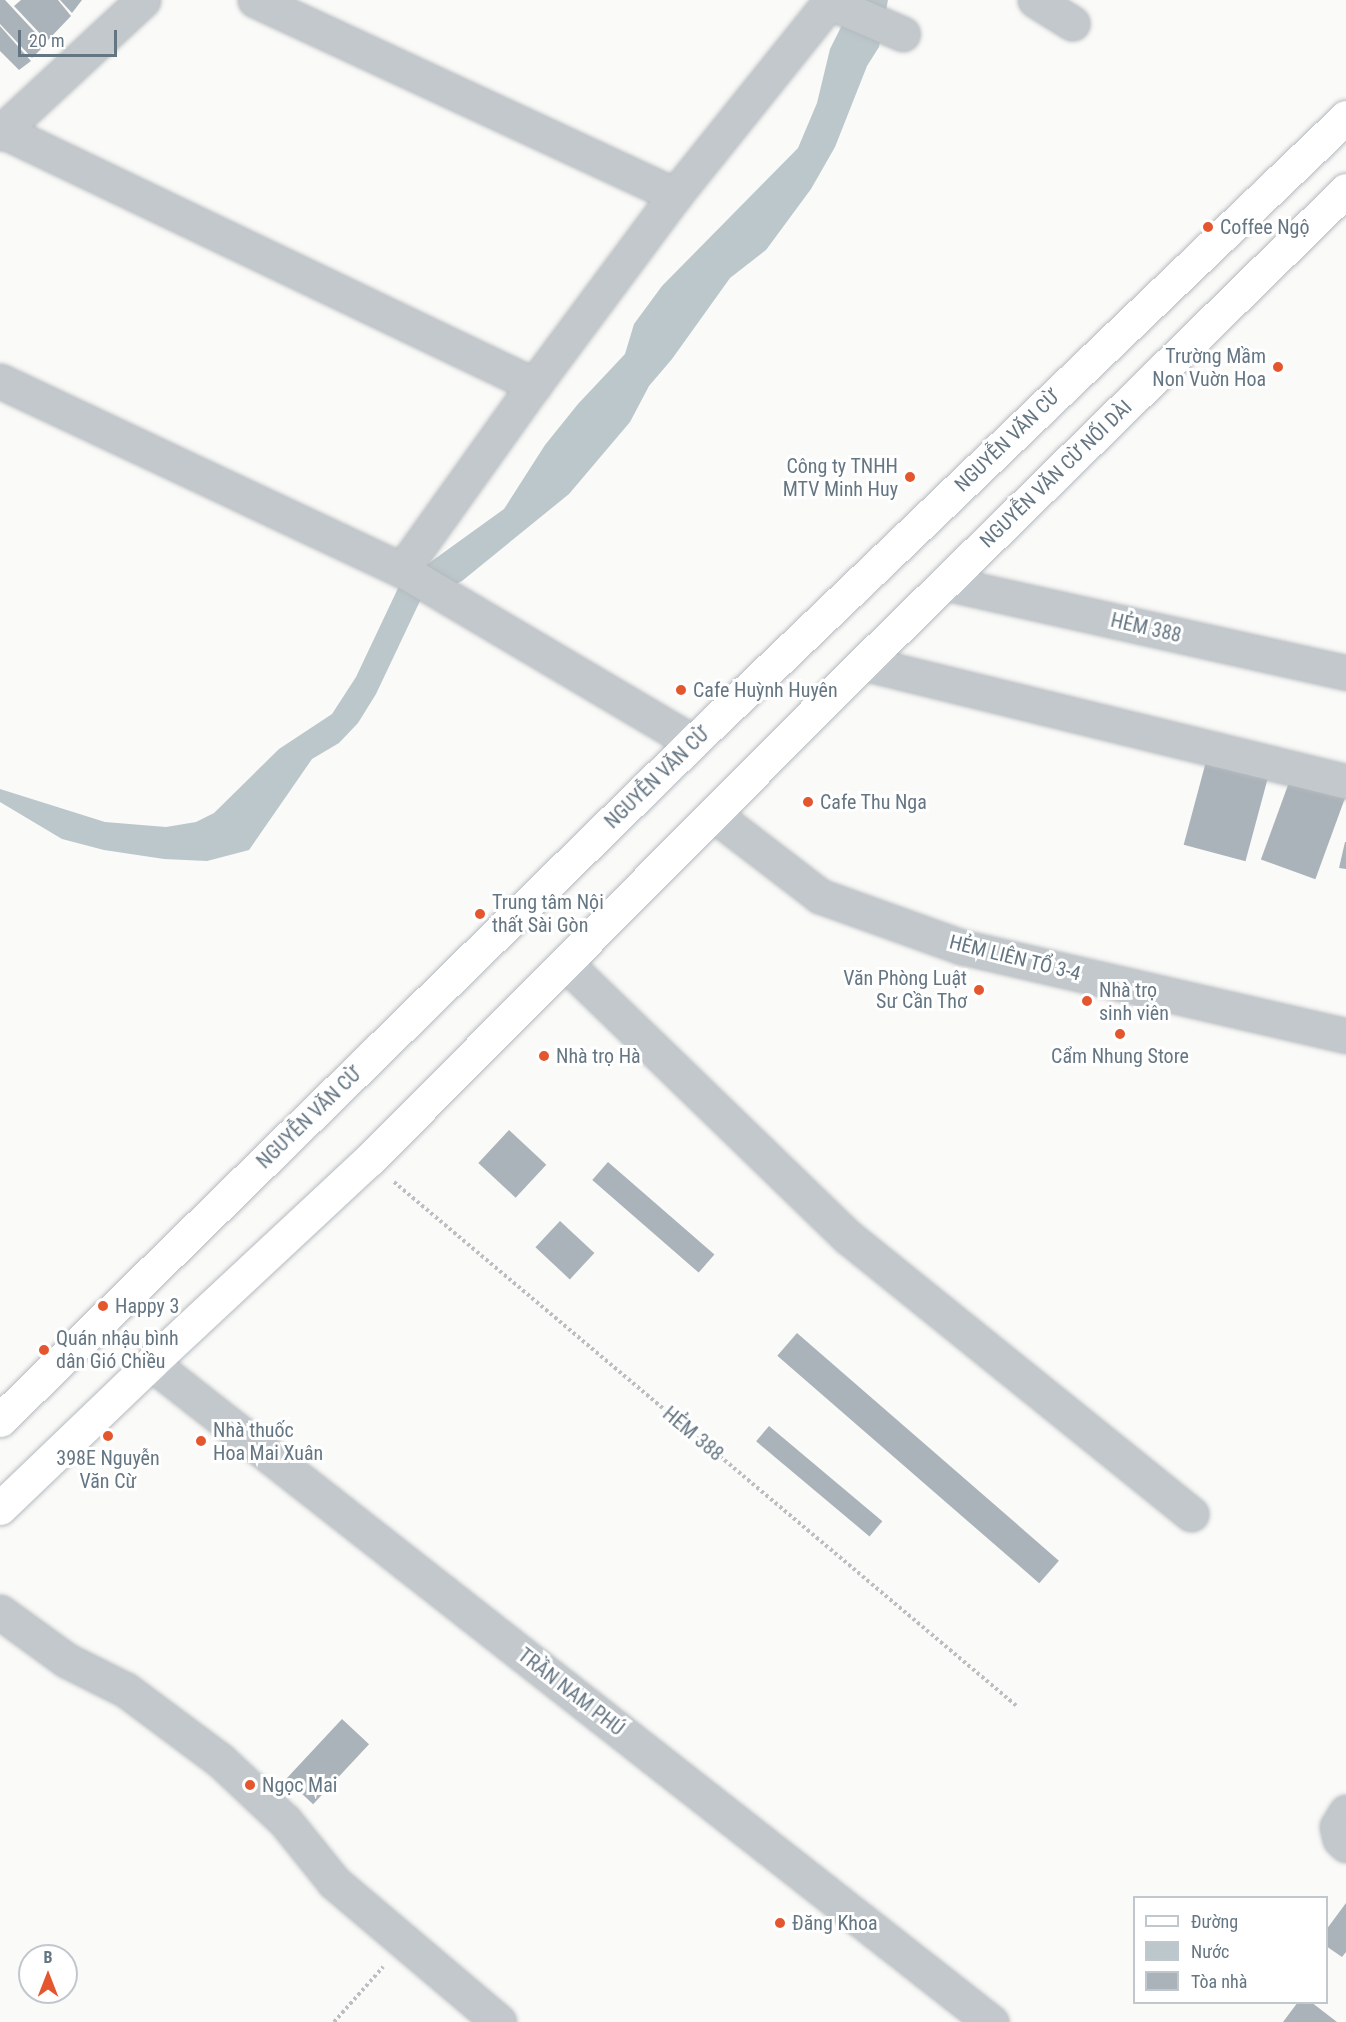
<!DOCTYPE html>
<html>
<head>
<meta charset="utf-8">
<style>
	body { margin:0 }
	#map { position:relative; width:1346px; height:2022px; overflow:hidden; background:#fafaf8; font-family:"Roboto Condensed",sans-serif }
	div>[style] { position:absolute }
	.water>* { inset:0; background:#bbc7cb }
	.building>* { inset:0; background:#aab3b9; transform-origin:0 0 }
	.path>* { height:4px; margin-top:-2px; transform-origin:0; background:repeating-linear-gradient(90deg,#bbbfc2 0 3px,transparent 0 6px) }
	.roads { filter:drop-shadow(0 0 2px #b5babe) drop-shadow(0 0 2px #b5babe) }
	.minor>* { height:33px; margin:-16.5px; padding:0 16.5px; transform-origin:16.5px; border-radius:16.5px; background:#c3c8cc }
	.major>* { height:33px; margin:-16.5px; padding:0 16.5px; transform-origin:16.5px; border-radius:16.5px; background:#fff }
	.dots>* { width:16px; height:16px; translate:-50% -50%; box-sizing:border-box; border:3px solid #fff; border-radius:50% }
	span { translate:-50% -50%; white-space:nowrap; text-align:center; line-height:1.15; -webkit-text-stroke:6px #fff; paint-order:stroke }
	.poi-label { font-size:20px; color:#657683 }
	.left { translate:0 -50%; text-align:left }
	.right { translate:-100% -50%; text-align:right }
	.street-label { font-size:20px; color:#657683 }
	.legend { position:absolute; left:1133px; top:1896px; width:195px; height:108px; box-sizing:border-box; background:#fff; border:2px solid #c1c8cd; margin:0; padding:8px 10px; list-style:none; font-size:18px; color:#657683 }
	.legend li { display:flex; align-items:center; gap:12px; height:30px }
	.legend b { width:30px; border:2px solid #c1c8cd }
	.north { position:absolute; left:18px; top:1944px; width:60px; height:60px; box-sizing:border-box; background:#fff; border:2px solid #c1c8cd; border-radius:50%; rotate:0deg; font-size:16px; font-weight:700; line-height:24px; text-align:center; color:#657683 }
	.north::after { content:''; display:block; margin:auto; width:21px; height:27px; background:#e4572e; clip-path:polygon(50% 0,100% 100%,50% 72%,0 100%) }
	.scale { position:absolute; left:18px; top:30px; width:99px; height:27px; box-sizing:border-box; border:3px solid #657683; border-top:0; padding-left:8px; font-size:18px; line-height:21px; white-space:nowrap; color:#657683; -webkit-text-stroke:4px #fff; paint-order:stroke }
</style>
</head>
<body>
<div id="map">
	<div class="water">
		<i style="clip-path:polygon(850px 0,888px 0,879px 47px,867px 66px,835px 147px,811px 189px,766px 250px,730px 278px,672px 359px,649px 386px,630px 422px,569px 494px,462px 581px,420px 601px,376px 694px,358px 723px,339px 743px,312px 759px,249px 850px,207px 861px,164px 859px,104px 850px,62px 839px,0 802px,0 789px,105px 822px,166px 827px,196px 822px,214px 813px,279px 749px,332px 714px,356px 677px,400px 584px,504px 509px,545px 445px,578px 404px,625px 354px,634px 324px,662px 286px,798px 148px,817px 103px,830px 49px,842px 25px)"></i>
	</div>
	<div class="building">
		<i style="clip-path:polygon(0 0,5px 0,46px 44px,32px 58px,0 24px)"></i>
		<i style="clip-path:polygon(21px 0,58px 0,71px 16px,47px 41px,14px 6px)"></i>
		<i style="clip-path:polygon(60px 0,82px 0,72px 13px)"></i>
		<i style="clip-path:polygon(0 26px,31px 61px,19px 70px,0 51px)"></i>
		<i style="left:1208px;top:754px;width:64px;height:94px;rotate:15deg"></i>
		<i style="left:1292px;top:774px;width:58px;height:91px;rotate:20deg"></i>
		<i style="clip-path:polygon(1345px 842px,1346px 842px,1346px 869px,1339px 868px)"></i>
		<i style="left:509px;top:1130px;width:51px;height:45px;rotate:43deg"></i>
		<i style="left:608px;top:1162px;width:141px;height:24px;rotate:41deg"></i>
		<i style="left:560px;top:1221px;width:47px;height:36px;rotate:43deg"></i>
		<i style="left:797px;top:1333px;width:347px;height:30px;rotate:41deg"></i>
		<i style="left:769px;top:1426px;width:148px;height:20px;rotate:40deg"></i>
		<i style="left:342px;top:1719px;width:37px;height:82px;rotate:43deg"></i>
		<i style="clip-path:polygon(1346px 1903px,1346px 1952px,1342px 1957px,1326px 1946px,1326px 1930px)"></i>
		<i style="clip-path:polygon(1298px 2002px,1311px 2002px,1337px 2022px,1283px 2022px)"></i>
	</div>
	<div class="path">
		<i style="left:394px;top:1182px;width:815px;rotate:40.08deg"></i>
		<i style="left:334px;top:2022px;width:74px;rotate:-48.3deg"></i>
	</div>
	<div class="roads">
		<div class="minor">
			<i style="left:255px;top:0;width:463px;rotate:24.9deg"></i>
			<i style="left:1035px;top:0;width:44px;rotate:31.9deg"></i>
			<i style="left:831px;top:3px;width:78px;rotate:23.3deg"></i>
			<i style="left:3px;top:131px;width:589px;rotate:25.56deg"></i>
			<i style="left:0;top:133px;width:195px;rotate:-42.9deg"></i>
			<i style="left:0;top:381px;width:444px;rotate:25.2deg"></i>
			<i style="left:402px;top:570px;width:338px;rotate:30.6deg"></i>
			<i style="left:402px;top:570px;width:227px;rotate:-54.5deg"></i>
			<i style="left:534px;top:385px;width:237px;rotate:-53.4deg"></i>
			<i style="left:675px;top:195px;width:250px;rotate:-51.3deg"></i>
			<i style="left:945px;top:583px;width:411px;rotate:12.6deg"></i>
			<i style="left:863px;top:663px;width:497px;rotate:13.8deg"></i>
			<i style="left:713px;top:814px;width:135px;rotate:37.5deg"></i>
			<i style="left:820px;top:896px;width:151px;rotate:19.8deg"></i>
			<i style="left:962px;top:947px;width:394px;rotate:13deg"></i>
			<i style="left:565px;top:963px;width:394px;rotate:44.1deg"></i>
			<i style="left:848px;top:1237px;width:441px;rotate:38.9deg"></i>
			<i style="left:151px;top:1363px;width:1068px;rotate:38.12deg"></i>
			<i style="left:0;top:1612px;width:82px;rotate:36deg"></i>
			<i style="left:66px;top:1660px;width:67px;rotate:26.6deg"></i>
			<i style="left:126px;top:1690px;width:117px;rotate:36.7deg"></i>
			<i style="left:220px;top:1760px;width:89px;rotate:43.2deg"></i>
			<i style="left:285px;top:1821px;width:78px;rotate:51.2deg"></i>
			<i style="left:334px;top:1882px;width:216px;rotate:40.3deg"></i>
			<i style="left:1346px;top:1812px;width:17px;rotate:121deg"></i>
			<i style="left:1337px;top:1827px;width:12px;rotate:76deg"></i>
			<i style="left:1340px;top:1839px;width:8px;rotate:45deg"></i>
		</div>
		<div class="major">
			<i style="left:0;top:1420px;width:970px;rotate:-44.37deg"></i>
			<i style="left:693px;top:742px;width:904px;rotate:-43.74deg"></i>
			<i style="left:0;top:1508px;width:209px;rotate:-43.8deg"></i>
			<i style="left:151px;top:1363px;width:298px;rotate:-43deg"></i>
			<i style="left:369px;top:1160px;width:701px;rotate:-45.17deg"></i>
			<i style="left:863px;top:663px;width:676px;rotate:-44.4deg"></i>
		</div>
	</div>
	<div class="dots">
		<i style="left:1208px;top:227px;background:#e4572e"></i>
		<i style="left:1278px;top:367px;background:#e4572e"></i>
		<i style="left:910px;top:477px;background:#e4572e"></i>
		<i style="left:681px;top:690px;background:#e4572e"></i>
		<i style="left:808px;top:802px;background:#e4572e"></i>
		<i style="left:480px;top:914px;background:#e4572e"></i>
		<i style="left:979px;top:990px;background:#e4572e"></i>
		<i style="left:1087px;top:1001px;background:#e4572e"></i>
		<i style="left:1120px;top:1034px;background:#e4572e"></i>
		<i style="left:544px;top:1056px;background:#e4572e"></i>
		<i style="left:103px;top:1306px;background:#e4572e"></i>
		<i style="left:44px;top:1350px;background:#e4572e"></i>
		<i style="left:108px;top:1436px;background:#e4572e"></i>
		<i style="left:201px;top:1441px;background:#e4572e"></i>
		<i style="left:250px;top:1785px;background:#e4572e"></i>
		<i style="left:780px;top:1923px;background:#e4572e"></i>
	</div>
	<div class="poi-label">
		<span class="left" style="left:1220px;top:227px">Coffee Ngộ</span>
		<span class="right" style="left:1266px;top:368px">Trường Mầm<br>Non Vuờn Hoa</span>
		<span class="right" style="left:898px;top:478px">Công ty TNHH<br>MTV Minh Huy</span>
		<span class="left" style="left:693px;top:690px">Cafe Huỳnh Huyên</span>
		<span class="left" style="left:820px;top:802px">Cafe Thu Nga</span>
		<span class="left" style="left:492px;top:914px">Trung tâm Nội<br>thất Sài Gòn</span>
		<span class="right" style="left:967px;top:990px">Văn Phòng Luật<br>Sư Cần Thơ</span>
		<span class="left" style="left:1099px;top:1002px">Nhà trọ<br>sinh viên</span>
		<span class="left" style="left:556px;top:1056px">Nhà trọ Hà</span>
		<span style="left:1120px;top:1056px">Cẩm Nhung Store</span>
		<span class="left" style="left:115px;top:1306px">Happy 3</span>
		<span class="left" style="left:56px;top:1350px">Quán nhậu bình<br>dân Gió Chiều</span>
		<span class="left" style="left:213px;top:1442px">Nhà thuốc<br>Hoa Mai Xuân</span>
		<span style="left:108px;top:1470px">398E Nguyễn<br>Văn Cừ</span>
		<span class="left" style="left:262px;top:1785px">Ngọc Mai</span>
		<span class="left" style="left:792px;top:1923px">Đăng Khoa</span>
	</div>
	<div class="street-label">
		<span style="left:1007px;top:441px;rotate:-44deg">NGUYỄN VĂN CỪ</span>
		<span style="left:1056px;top:474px;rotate:-44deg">NGUYỄN VĂN CỪ NỐI DÀI</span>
		<span style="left:1146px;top:628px;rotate:13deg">HẺM 388</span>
		<span style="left:657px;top:778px;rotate:-44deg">NGUYỄN VĂN CỪ</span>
		<span style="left:1015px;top:958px;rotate:14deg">HẺM LIÊN TỔ 3-4</span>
		<span style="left:309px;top:1118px;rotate:-44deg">NGUYỄN VĂN CỪ</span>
		<span style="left:693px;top:1434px;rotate:40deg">HẺM 388</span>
		<span style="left:571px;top:1692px;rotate:38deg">TRẦN NAM PHÚ</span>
	</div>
	<ul class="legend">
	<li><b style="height:8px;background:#fff"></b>Đường</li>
	<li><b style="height:16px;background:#bbc7cb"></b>Nước</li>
	<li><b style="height:16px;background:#aab3b9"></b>Tòa nhà</li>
	</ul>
	<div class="north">B</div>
	<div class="scale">20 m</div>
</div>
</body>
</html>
